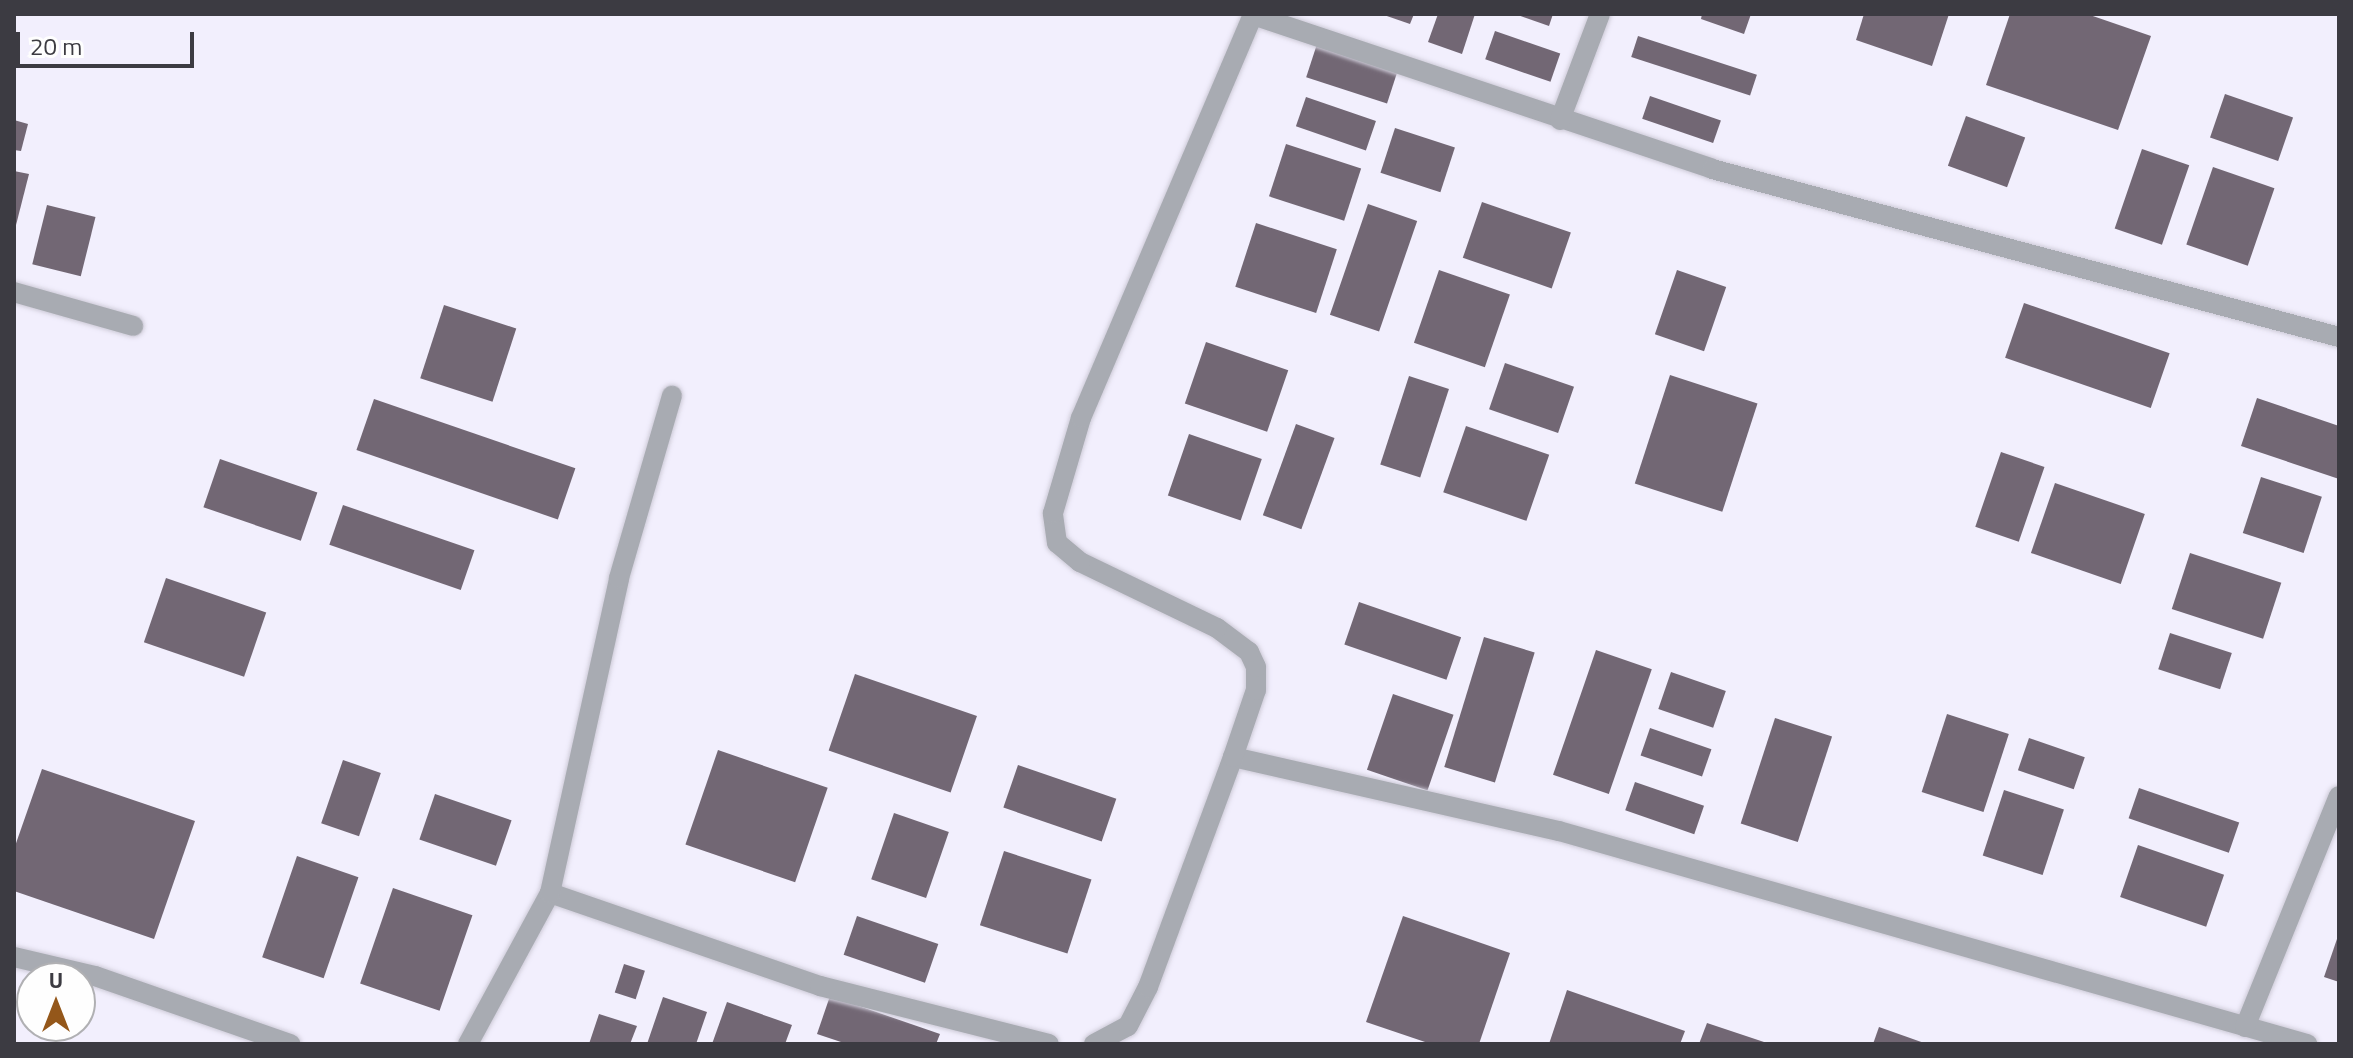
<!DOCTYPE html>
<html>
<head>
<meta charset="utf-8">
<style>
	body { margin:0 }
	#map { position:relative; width:2353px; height:1058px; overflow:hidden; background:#f2effd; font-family:"Titillium Web",sans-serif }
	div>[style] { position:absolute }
	.building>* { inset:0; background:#726774; transform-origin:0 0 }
	.roads { filter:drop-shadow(0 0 2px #cecbd8) drop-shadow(0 0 2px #cecbd8) }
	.street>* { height:20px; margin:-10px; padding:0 10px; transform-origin:10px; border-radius:10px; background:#a8abb2 }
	span { translate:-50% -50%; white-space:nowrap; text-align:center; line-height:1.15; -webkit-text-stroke:8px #fefefe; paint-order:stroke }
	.frame { position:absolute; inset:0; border:16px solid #3c3b42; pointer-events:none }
	.north { position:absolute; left:16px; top:962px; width:80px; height:80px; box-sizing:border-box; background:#fefefe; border:2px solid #b0b0b3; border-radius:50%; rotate:0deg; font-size:22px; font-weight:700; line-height:32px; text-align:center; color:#3c3b42 }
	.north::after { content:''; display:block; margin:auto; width:28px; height:36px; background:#94571a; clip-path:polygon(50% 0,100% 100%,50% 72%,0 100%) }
	.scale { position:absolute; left:16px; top:32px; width:178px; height:36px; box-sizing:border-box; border:4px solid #3c3b42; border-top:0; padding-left:10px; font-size:24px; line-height:28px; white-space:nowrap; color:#3c3b42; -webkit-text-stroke:6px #fefefe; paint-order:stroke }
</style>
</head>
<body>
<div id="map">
	<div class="building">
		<i style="clip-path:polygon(1381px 14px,1414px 14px,1410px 24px)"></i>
		<i style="clip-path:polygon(1438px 14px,1475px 14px,1462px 54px,1428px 42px)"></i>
		<i style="clip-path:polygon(1515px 14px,1553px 14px,1549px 26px)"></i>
		<i style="clip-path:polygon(1702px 14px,1751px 14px,1744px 34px,1701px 19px)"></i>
		<i style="clip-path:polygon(1864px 14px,1949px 14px,1932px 66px,1856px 40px)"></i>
		<i style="clip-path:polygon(2010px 14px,2087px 14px,2151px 36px,2118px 130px,1986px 85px)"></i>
		<i style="left:1495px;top:31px;width:69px;height:30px;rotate:19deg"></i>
		<i style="left:1638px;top:36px;width:125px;height:22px;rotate:18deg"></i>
		<i style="left:1317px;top:44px;width:85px;height:35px;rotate:18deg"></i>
		<i style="left:2225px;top:94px;width:72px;height:46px;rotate:19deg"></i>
		<i style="left:1650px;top:96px;width:75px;height:24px;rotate:19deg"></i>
		<i style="left:1306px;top:97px;width:74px;height:31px;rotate:19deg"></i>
		<i style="left:1966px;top:116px;width:63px;height:53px;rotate:20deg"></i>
		<i style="clip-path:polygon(14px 120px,28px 124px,21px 151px,14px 150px)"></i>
		<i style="left:1395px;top:128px;width:63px;height:47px;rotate:18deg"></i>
		<i style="left:1286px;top:144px;width:79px;height:55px;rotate:18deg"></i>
		<i style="left:2142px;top:149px;width:50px;height:84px;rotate:19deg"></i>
		<i style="left:2213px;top:167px;width:65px;height:82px;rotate:19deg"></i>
		<i style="clip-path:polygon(14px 171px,29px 174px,15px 229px,14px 229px)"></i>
		<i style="left:1482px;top:202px;width:94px;height:59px;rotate:19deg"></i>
		<i style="left:1368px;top:204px;width:52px;height:117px;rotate:19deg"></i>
		<i style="left:47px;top:205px;width:50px;height:61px;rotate:14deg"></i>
		<i style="left:1256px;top:223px;width:85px;height:67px;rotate:18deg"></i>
		<i style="left:1439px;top:270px;width:75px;height:77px;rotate:19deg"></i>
		<i style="left:1677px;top:270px;width:52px;height:68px;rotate:19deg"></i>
		<i style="left:2024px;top:303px;width:154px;height:58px;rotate:19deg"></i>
		<i style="left:444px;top:305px;width:76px;height:77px;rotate:18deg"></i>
		<i style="left:1206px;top:342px;width:87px;height:65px;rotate:19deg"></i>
		<i style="left:1505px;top:363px;width:73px;height:49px;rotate:19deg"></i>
		<i style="left:1670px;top:375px;width:92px;height:114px;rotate:18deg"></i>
		<i style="left:1409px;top:376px;width:42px;height:93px;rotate:18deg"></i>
		<i style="clip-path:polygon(2257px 398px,2339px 426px,2339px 479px,2241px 446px)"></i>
		<i style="left:374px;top:399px;width:213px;height:54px;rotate:19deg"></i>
		<i style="left:1296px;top:424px;width:41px;height:97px;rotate:20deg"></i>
		<i style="left:1466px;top:426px;width:88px;height:70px;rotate:19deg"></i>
		<i style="left:1189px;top:434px;width:77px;height:65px;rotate:19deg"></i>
		<i style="left:2001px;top:452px;width:46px;height:79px;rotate:19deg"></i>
		<i style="left:220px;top:459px;width:103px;height:51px;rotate:19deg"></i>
		<i style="left:2261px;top:477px;width:64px;height:59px;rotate:18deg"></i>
		<i style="left:2055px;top:483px;width:95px;height:74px;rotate:19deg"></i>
		<i style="left:343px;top:505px;width:139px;height:42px;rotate:19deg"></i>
		<i style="left:2190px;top:553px;width:96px;height:59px;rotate:18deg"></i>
		<i style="left:166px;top:578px;width:106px;height:68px;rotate:19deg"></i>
		<i style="left:1359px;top:602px;width:108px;height:45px;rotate:19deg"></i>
		<i style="left:2170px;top:633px;width:65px;height:38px;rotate:18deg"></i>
		<i style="left:1484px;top:637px;width:53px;height:136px;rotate:17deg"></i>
		<i style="left:1596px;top:650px;width:59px;height:132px;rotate:19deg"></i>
		<i style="left:1671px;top:672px;width:58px;height:39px;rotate:19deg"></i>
		<i style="left:855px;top:674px;width:129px;height:81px;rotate:19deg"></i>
		<i style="left:1393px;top:694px;width:64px;height:80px;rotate:19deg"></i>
		<i style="left:1947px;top:714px;width:65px;height:82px;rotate:18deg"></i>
		<i style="left:1775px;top:718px;width:60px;height:111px;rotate:18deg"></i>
		<i style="left:1650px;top:728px;width:65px;height:29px;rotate:19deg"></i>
		<i style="left:2029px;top:738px;width:59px;height:34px;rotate:19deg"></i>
		<i style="left:718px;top:750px;width:116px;height:100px;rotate:19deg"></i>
		<i style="left:343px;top:760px;width:40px;height:67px;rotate:19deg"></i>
		<i style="left:1018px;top:765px;width:104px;height:45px;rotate:19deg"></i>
		<i style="clip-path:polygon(42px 769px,195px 821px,154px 939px,14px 891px,14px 849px)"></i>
		<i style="left:1635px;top:782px;width:73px;height:30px;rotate:19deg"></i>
		<i style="left:2139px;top:788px;width:106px;height:32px;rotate:19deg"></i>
		<i style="left:2004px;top:790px;width:63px;height:69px;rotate:18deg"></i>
		<i style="left:435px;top:794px;width:81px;height:48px;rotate:19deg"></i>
		<i style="left:894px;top:813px;width:58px;height:70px;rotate:19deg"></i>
		<i style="left:2138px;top:845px;width:91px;height:55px;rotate:19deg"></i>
		<i style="left:1004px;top:851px;width:92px;height:78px;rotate:18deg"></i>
		<i style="left:297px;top:856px;width:65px;height:107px;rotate:19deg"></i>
		<i style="left:393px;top:888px;width:84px;height:101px;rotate:19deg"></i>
		<i style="left:857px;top:916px;width:86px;height:41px;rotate:19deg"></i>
		<i style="clip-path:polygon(1403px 916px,1510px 953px,1479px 1044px,1431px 1044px,1366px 1022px)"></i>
		<i style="clip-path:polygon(2338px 936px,2339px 936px,2339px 982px,2324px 977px)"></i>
		<i style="left:624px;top:964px;width:22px;height:30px;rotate:18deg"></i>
		<i style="clip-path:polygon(1567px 990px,1685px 1031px,1680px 1044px,1549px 1044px)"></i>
		<i style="clip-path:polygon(830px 996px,940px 1034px,936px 1044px,847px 1044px,817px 1034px)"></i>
		<i style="clip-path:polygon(663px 997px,707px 1012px,696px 1044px,647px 1044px)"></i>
		<i style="clip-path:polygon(727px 1002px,792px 1025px,785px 1044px,712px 1044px)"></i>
		<i style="clip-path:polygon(599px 1014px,637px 1026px,630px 1044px,589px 1044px)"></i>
		<i style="clip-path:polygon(1707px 1023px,1767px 1043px,1767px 1044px,1699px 1044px)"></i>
		<i style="clip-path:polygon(1879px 1027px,1927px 1044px,1873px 1044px)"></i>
	</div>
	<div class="roads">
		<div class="street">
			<i style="left:1253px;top:15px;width:484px;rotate:18.5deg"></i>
			<i style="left:1712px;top:169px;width:649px;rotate:15deg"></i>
			<i style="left:1560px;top:120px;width:113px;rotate:-69.3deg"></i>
			<i style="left:14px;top:292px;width:124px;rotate:15.9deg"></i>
			<i style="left:1233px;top:757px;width:334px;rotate:12.8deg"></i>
			<i style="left:1559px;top:831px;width:778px;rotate:15.89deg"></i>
			<i style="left:550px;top:893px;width:286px;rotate:19deg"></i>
			<i style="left:820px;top:986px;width:236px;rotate:14.2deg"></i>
			<i style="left:14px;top:957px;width:83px;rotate:13.2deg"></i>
			<i style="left:95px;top:976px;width:207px;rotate:19.2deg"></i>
			<i style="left:2245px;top:1027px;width:249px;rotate:-67.9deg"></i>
			<i style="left:468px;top:1044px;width:172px;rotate:-61.5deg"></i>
			<i style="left:550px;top:893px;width:322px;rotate:-77.6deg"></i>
			<i style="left:619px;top:578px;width:190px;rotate:-73.8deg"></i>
			<i style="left:1094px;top:1044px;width:38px;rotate:-28deg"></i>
			<i style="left:1128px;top:1026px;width:44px;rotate:-62.9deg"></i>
			<i style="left:1148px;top:987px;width:245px;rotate:-69.7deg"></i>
			<i style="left:1233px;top:757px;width:71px;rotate:-71.1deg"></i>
			<i style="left:1256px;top:690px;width:23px;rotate:-90deg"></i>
			<i style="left:1256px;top:667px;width:17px;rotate:-115deg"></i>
			<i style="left:1249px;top:652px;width:40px;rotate:-143deg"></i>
			<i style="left:1217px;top:628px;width:152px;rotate:-154.3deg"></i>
			<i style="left:1080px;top:562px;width:30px;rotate:-140deg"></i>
			<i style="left:1057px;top:543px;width:30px;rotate:-98deg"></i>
			<i style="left:1053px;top:513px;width:99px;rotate:-73.6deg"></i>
			<i style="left:1081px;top:418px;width:439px;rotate:-66.9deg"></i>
		</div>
	</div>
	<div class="frame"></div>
	<div class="north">U</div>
	<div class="scale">20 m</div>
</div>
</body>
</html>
